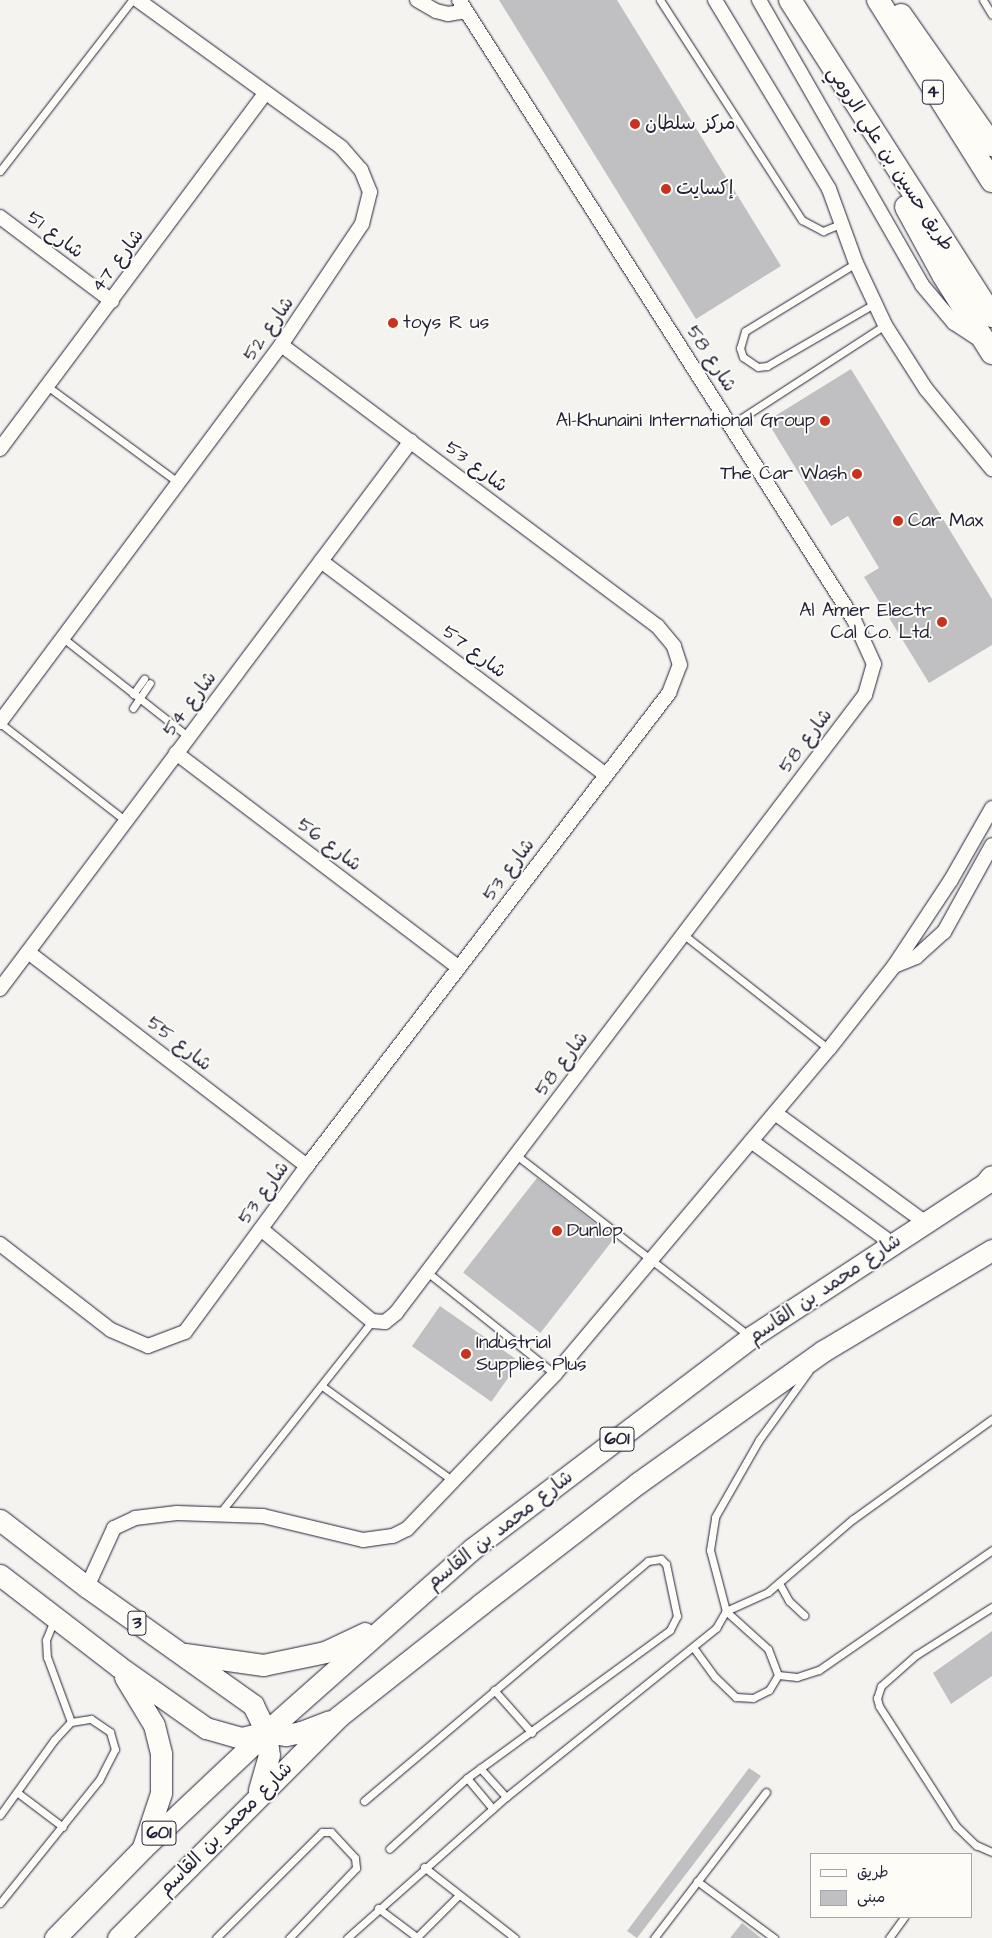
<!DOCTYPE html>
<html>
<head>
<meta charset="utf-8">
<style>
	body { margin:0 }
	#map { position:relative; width:992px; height:1938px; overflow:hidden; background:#f4f3ef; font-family:"Architects Daughter","Playpen Sans Arabic",sans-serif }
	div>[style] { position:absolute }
	.building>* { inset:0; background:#c0bfc2; transform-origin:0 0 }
	.roads { filter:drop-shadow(0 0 1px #22223b) drop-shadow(0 0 1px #22223b) }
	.service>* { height:7px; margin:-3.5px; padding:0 3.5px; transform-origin:3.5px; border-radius:3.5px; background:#fdfcf7 }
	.minor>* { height:14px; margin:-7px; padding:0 7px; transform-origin:7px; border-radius:7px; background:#fdfcf7 }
	.primary>* { height:21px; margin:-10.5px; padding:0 10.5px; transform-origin:10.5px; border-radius:10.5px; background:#fdfcf7 }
	.trunk>* { height:22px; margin:-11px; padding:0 11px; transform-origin:11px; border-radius:11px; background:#fdfcf7 }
	.dots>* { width:14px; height:14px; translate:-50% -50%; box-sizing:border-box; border:2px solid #fdfcf7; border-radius:50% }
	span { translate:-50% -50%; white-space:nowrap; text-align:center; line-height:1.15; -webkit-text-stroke:4px #fdfcf7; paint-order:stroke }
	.shield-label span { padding:1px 4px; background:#fdfcf7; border:1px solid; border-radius:4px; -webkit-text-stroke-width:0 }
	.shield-label { font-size:18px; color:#22223b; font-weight:700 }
	.poi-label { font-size:19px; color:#22223b }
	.left { translate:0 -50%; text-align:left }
	.right { translate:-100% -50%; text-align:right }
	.street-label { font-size:19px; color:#22223b }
	.legend { position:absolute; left:810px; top:1853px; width:162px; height:65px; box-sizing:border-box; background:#fdfcf7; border:1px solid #a5a5ac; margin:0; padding:6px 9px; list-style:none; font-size:15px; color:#22223b }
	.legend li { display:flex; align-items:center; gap:10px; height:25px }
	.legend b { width:25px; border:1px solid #a5a5ac }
</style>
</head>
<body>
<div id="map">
	<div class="building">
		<i style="clip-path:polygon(499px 0,617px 0,781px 266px,696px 319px)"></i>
		<i style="clip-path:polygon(851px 369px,992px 599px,992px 645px,929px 683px,864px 577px,879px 568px,848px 516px,831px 526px,767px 421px)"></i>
		<i style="left:537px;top:1178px;width:98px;height:120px;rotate:38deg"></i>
		<i style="left:440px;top:1306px;width:97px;height:49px;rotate:35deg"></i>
		<i style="clip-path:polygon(992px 1631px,992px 1676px,951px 1704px,933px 1673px)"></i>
		<i style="clip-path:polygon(749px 1768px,761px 1776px,637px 1938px,627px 1931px)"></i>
		<i style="clip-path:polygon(742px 1923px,761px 1938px,730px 1938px)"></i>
	</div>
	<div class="roads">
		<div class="service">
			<i style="left:660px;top:0;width:262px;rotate:57.2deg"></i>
			<i style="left:802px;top:220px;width:24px;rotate:28deg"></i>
			<i style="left:823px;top:231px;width:22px;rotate:-22deg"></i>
			<i style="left:983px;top:0;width:17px;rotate:59deg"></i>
			<i style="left:0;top:171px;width:216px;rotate:-52.3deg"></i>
			<i style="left:856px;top:263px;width:130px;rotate:148.5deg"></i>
			<i style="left:745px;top:331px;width:18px;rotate:106deg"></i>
			<i style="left:740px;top:348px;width:9px;rotate:72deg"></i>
			<i style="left:743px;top:357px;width:18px;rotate:34deg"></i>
			<i style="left:758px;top:367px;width:9px;rotate:-6deg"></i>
			<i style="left:767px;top:366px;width:124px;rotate:-30.1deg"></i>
			<i style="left:47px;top:386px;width:164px;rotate:36.3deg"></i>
			<i style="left:731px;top:425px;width:184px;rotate:-33deg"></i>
			<i style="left:63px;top:638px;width:160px;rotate:38.2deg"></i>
			<i style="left:133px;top:694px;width:19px;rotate:-54deg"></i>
			<i style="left:133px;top:708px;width:30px;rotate:-56deg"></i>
			<i style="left:0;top:723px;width:160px;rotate:37.9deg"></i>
			<i style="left:684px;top:935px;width:184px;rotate:38.2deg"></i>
			<i style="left:516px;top:1155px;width:295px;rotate:37.8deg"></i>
			<i style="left:427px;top:1272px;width:164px;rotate:38.6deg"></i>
			<i style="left:322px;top:1386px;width:162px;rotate:35.9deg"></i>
			<i style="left:220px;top:1513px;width:245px;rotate:-51.6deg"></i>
			<i style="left:779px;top:1583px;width:21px;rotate:61deg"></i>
			<i style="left:789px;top:1601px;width:21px;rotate:43deg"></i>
			<i style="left:992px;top:1607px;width:90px;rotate:147.7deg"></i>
			<i style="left:916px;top:1655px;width:47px;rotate:138.5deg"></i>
			<i style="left:881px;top:1686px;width:13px;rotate:108deg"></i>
			<i style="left:877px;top:1698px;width:8px;rotate:76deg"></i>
			<i style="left:879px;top:1706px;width:143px;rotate:57.3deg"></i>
			<i style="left:956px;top:1826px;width:28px;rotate:44deg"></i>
			<i style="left:976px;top:1845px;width:17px;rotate:24deg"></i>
			<i style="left:726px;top:1611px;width:46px;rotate:-24.3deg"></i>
			<i style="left:768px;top:1592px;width:112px;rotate:-40.7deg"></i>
			<i style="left:853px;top:1519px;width:171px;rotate:-35.7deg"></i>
			<i style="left:54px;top:1620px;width:22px;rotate:112deg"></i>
			<i style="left:46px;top:1640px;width:17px;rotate:87deg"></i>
			<i style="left:47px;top:1657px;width:69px;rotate:69.7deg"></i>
			<i style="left:693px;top:1647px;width:37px;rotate:54deg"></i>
			<i style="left:715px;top:1677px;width:29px;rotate:44deg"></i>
			<i style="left:736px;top:1697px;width:17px;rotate:3deg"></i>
			<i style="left:753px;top:1698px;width:18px;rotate:-27deg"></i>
			<i style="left:769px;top:1690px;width:17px;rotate:-59deg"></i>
			<i style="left:778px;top:1675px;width:28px;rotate:-111deg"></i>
			<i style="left:768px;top:1649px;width:57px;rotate:-137.9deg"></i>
			<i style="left:778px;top:1675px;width:19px;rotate:6deg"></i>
			<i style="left:797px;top:1677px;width:23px;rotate:-18deg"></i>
			<i style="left:819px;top:1670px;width:211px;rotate:-34.7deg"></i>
			<i style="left:494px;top:1690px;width:57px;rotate:48.5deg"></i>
			<i style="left:480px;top:1768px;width:39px;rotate:48deg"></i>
			<i style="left:467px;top:1778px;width:40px;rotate:50deg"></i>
			<i style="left:18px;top:1793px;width:56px;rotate:37.1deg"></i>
			<i style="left:364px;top:1801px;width:372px;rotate:-40.2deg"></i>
			<i style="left:648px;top:1561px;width:13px;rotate:-9deg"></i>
			<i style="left:661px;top:1559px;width:7px;rotate:45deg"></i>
			<i style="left:666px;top:1564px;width:53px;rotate:78.1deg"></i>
			<i style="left:677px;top:1616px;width:16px;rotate:117deg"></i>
			<i style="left:670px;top:1630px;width:251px;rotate:143.9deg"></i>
			<i style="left:467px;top:1778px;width:105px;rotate:137.7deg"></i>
			<i style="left:0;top:1815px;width:92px;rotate:-54.2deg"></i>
			<i style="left:54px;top:1740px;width:25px;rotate:-47deg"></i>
			<i style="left:71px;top:1722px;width:20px;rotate:-9deg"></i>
			<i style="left:91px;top:1719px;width:23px;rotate:34deg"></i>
			<i style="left:110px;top:1732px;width:18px;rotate:74deg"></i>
			<i style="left:115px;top:1749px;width:35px;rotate:117deg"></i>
			<i style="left:99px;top:1780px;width:158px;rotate:128.8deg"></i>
			<i style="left:424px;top:1867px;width:115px;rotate:38deg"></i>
			<i style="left:697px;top:1881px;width:96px;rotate:36.5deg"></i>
			<i style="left:378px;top:1908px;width:50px;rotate:36.9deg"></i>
			<i style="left:216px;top:1938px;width:150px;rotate:-45deg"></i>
			<i style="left:322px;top:1832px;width:9px"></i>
			<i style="left:331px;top:1832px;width:35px;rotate:47deg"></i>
			<i style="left:355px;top:1858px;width:10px;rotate:84deg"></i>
			<i style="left:356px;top:1868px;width:97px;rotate:133.7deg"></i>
			<i style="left:347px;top:1938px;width:213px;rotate:-41.6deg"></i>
			<i style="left:506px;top:1797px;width:270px;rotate:-38.8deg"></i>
			<i style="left:716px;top:1628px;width:20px;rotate:-60deg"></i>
			<i style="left:726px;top:1611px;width:63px;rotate:-104.7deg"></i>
			<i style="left:710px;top:1550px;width:33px;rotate:-81deg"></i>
			<i style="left:715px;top:1517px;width:89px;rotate:-60.3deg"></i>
			<i style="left:759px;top:1440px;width:84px;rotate:-54.2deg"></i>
			<i style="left:416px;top:1938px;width:61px;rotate:-45deg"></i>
			<i style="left:654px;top:1938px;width:184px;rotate:-52.5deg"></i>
			<i style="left:889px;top:1938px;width:26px;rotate:-54deg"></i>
		</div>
		<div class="minor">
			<i style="left:417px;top:0;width:22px;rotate:30deg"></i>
			<i style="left:436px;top:11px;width:12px;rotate:14deg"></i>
			<i style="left:448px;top:14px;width:18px;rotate:-9deg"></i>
			<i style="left:715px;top:0;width:221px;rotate:58.9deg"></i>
			<i style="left:829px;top:189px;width:79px;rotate:70deg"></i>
			<i style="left:856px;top:263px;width:68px;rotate:64.9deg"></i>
			<i style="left:885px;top:325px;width:76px;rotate:57.4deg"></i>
			<i style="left:926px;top:389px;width:104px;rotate:50.5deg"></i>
			<i style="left:759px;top:0;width:328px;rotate:60.2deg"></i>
			<i style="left:922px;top:285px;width:50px;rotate:49.9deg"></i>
			<i style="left:954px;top:323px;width:31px;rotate:33deg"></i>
			<i style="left:0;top:217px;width:140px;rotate:36.9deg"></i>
			<i style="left:0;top:449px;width:443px;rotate:-53.3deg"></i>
			<i style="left:321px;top:561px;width:355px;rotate:36.9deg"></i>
			<i style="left:0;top:722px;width:470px;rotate:-53.3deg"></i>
			<i style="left:281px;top:345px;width:146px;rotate:-56.2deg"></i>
			<i style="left:362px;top:224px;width:33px;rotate:-76deg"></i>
			<i style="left:370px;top:192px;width:24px;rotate:-112deg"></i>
			<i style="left:361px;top:170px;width:30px;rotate:-131deg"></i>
			<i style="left:341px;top:147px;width:251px;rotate:-144.1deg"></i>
			<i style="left:176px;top:753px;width:355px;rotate:37.2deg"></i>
			<i style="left:28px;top:952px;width:352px;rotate:37.5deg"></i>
			<i style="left:894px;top:966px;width:24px;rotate:-22deg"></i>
			<i style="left:916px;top:957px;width:38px;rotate:-42deg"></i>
			<i style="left:944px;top:932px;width:99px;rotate:-61.1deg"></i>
			<i style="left:0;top:989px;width:685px;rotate:-53.13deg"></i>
			<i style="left:775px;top:1113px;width:187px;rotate:36.1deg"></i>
			<i style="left:751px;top:1141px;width:175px;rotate:36deg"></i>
			<i style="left:261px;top:1229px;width:144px;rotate:39.7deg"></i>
			<i style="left:372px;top:1321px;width:13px;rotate:4deg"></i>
			<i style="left:385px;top:1322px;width:14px;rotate:-39deg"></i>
			<i style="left:396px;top:1313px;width:776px;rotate:-52.81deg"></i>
			<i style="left:865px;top:695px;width:32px;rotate:-74deg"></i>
			<i style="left:874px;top:664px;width:48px;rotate:-114.4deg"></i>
			<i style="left:854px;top:620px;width:735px;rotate:-122.5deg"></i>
			<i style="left:0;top:1244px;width:140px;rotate:37.8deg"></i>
			<i style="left:111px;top:1330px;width:40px;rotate:23.4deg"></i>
			<i style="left:148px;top:1346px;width:40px;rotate:-21deg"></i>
			<i style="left:185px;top:1332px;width:206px;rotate:-53.7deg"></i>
			<i style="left:307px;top:1166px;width:596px;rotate:-52.57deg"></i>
			<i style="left:669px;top:693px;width:30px;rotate:-69deg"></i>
			<i style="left:680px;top:665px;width:20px;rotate:-108deg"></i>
			<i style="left:674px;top:646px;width:26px;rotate:-130deg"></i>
			<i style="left:657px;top:626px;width:469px;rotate:-143.2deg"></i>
			<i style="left:87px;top:1587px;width:65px;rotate:-65.4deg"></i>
			<i style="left:114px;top:1528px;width:23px;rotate:-25deg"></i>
			<i style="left:135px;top:1518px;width:42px;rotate:-6.8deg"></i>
			<i style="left:177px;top:1513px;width:86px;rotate:2deg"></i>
			<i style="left:263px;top:1516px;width:103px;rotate:13.5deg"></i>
			<i style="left:363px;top:1540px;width:30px;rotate:-8deg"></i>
			<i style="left:393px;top:1536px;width:16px;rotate:-27deg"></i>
			<i style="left:407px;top:1529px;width:214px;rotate:-46.3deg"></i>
			<i style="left:555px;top:1374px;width:425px;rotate:-49.9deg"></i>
			<i style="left:829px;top:1049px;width:105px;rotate:-51.9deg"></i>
			<i style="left:894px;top:966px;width:103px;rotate:-56.5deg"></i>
			<i style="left:951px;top:880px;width:83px;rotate:-60.3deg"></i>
		</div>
		<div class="primary">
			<i style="left:0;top:1520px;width:110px;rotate:37.6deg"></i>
			<i style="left:87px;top:1587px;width:204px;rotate:35.4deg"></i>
			<i style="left:253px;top:1705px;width:30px;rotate:64deg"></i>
			<i style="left:266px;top:1732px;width:23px;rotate:83deg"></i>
			<i style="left:269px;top:1755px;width:37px;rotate:106deg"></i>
			<i style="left:0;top:1575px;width:149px;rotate:37.6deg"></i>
			<i style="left:118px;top:1666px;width:108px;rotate:35.2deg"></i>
			<i style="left:206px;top:1728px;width:37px;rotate:16deg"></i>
			<i style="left:242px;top:1738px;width:25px;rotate:-14deg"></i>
			<i style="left:266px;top:1732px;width:20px;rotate:9deg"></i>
			<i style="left:286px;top:1735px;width:15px;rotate:-11deg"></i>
			<i style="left:301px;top:1732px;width:30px;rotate:-21deg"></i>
			<i style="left:185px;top:1654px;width:79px;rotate:8deg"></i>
			<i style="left:263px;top:1665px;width:63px;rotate:-11.8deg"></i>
			<i style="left:325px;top:1652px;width:44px;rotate:-25.4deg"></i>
			<i style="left:125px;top:1677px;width:56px;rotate:58.9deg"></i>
			<i style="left:154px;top:1725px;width:30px;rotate:76deg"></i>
			<i style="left:161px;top:1754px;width:39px;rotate:90deg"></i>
			<i style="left:161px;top:1793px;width:57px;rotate:108.4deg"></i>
			<i style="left:55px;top:1938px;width:126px;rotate:-45.6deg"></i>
			<i style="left:143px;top:1848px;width:169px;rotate:-43.3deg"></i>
			<i style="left:266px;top:1732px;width:276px;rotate:-41.6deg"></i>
			<i style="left:472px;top:1549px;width:350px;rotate:-37.2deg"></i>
			<i style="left:751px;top:1337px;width:288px;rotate:-33.2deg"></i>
			<i style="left:118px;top:1938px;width:312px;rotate:-45.1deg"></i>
			<i style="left:338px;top:1717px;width:182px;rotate:-38.3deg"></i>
			<i style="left:481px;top:1604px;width:198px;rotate:-37.6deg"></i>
			<i style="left:638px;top:1483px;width:227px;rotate:-35.5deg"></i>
			<i style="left:823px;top:1351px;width:197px;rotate:-30.9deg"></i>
		</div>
		<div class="trunk">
			<i style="left:790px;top:0;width:375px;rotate:57.4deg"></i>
			<i style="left:878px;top:0;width:214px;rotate:57.8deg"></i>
			<i style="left:901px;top:15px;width:159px;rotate:55deg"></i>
			<i style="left:906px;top:207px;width:77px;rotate:61.4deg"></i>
			<i style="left:943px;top:275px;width:92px;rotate:57.9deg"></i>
			<i style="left:988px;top:1182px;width:6px;rotate:-51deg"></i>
		</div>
	</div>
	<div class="dots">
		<i style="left:635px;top:124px;background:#c8321e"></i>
		<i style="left:666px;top:189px;background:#c8321e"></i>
		<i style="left:393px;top:323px;background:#c8321e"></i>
		<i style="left:825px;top:421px;background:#c8321e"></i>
		<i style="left:857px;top:474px;background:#c8321e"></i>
		<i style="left:898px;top:521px;background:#c8321e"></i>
		<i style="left:942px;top:622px;background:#c8321e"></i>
		<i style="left:557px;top:1231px;background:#c8321e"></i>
		<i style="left:466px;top:1354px;background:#c8321e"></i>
	</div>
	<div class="shield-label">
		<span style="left:933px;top:92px">4</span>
		<span style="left:617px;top:1439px">601</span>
		<span style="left:137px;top:1623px">3</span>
		<span style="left:159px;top:1833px">601</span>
	</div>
	<div class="poi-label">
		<span class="left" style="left:645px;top:124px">مركز سلطان</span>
		<span class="left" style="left:676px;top:189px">إكسايت</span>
		<span class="left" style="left:403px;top:323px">toys R us</span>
		<span class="right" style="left:815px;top:421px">Al-Khunaini International Group</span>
		<span class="right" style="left:847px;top:474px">The Car Wash</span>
		<span class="left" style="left:908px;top:521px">Car Max</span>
		<span class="right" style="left:932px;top:622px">Al Amer Electr<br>Cal Co. Ltd.</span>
		<span class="left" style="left:567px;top:1231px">Dunlop</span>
		<span class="left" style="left:476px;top:1354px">Industrial<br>Supplies Plus</span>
	</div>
	<div class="street-label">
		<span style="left:890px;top:159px;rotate:57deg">طريق حسين بن علي الرومي</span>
		<span style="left:55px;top:235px;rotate:37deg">شارع 51</span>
		<span style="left:118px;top:261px;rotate:-53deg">شارع 47</span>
		<span style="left:269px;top:329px;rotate:-55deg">شارع 52</span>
		<span style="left:711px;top:359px;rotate:57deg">شارع 58</span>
		<span style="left:476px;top:467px;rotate:37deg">شارع 53</span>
		<span style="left:474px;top:652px;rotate:37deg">شارع 57</span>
		<span style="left:190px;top:704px;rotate:-53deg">شارع 54</span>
		<span style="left:806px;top:741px;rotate:-53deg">شارع 58</span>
		<span style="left:329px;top:845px;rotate:37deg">شارع 56</span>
		<span style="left:509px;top:870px;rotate:-53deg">شارع 53</span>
		<span style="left:179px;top:1044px;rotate:38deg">شارع 55</span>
		<span style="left:562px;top:1064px;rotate:-53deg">شارع 58</span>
		<span style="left:264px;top:1193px;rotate:-54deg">شارع 53</span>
		<span style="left:825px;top:1289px;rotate:-34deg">شارع محمد بن القاسم</span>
		<span style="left:500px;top:1530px;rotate:-38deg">شارع محمد بن القاسم</span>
		<span style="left:226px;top:1829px;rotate:-45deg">شارع محمد بن القاسم</span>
	</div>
	<ul class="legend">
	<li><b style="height:6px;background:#fdfcf7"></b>طريق</li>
	<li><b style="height:14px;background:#c0bfc2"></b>مبنى</li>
	</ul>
</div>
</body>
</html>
